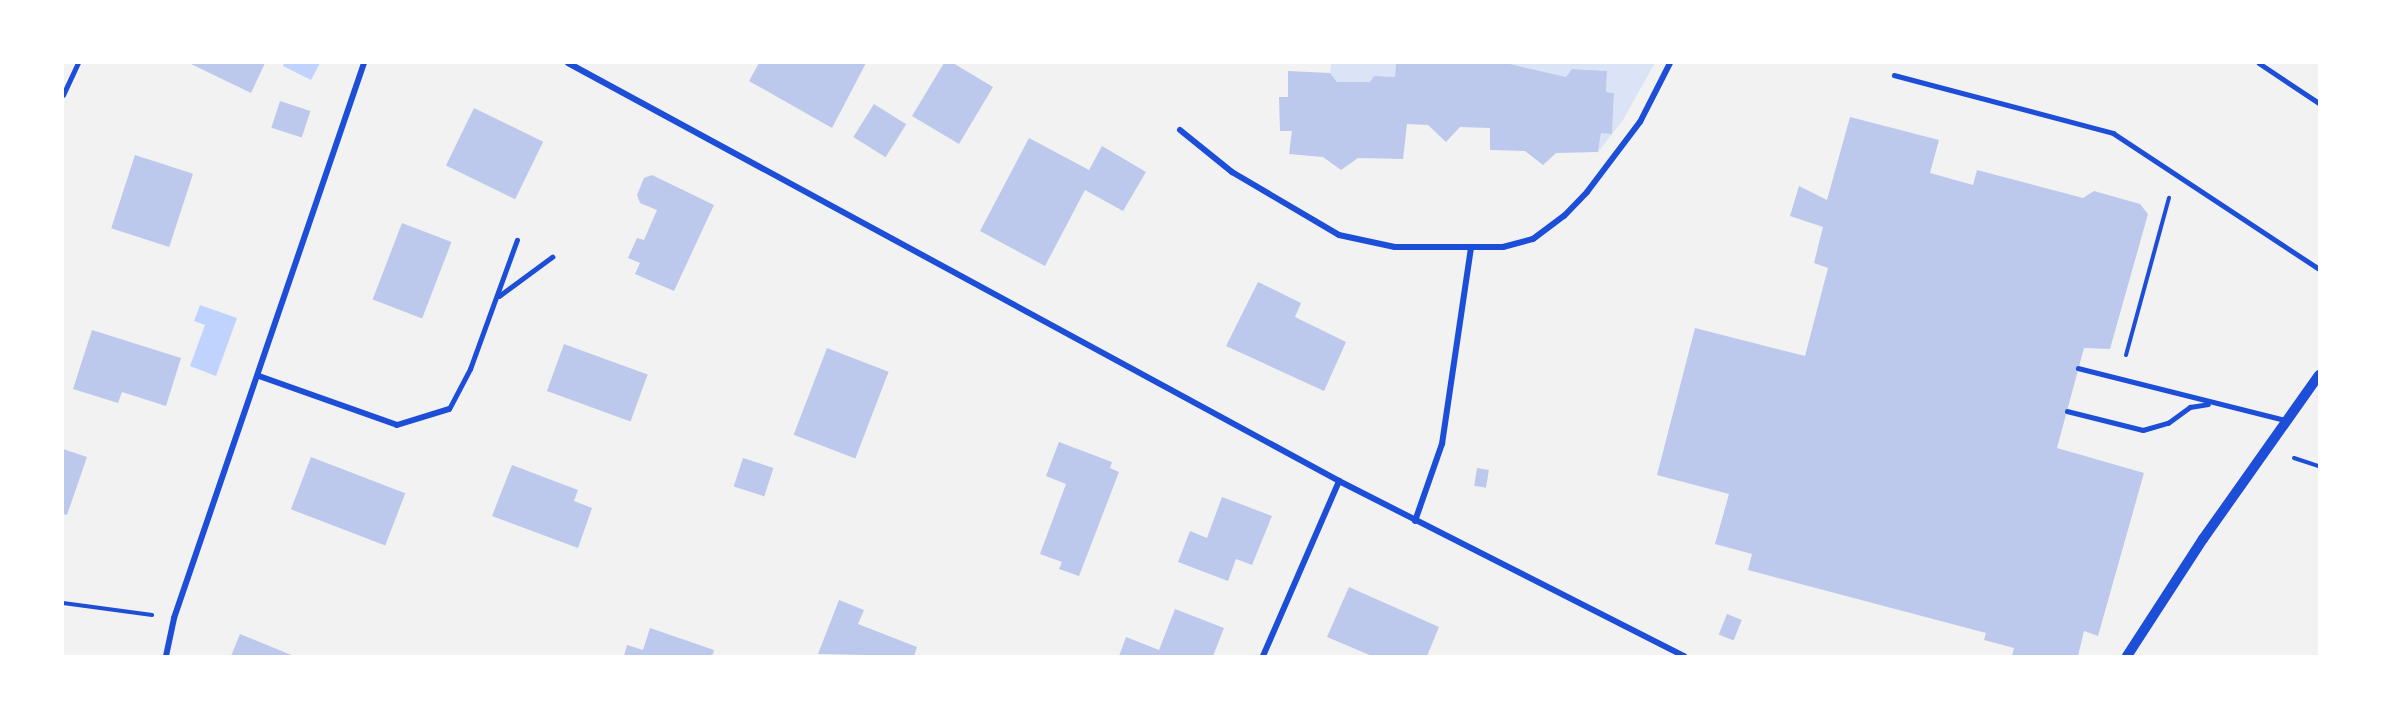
<!DOCTYPE html>
<html>
<head>
<meta charset="utf-8">
<style>
	body { margin:0 }
	#map { position:relative; width:2382px; height:719px; overflow:hidden; background:#f2f2f2; font-family:"DM Sans",sans-serif }
	div>[style] { position:absolute }
	.green>* { inset:0; background:#dbe4f7 }
	.water>* { inset:0; background:#bfd3fe }
	.building>* { inset:0; background:#bdc9ec; transform-origin:0 0 }
	.path>* { height:4px; margin:-2px; padding:0 2px; transform-origin:2px; border-radius:2px; background:#1d4ed8 }
	.service>* { height:4.5px; margin:-2.25px; padding:0 2.25px; transform-origin:2.25px; border-radius:2.25px; background:#1d4ed8 }
	.minor>* { height:6px; margin:-3px; padding:0 3px; transform-origin:3px; border-radius:3px; background:#1d4ed8 }
	.tertiary>* { height:10px; margin:-5px; padding:0 5px; transform-origin:5px; border-radius:5px; background:#1d4ed8 }
	span { translate:-50% -50%; white-space:nowrap; text-align:center; line-height:1.15; -webkit-text-stroke:6px #fff; paint-order:stroke }
	.frame { position:absolute; inset:0; border:64px solid #fff; pointer-events:none }
</style>
</head>
<body>
<div id="map">
	<div class="green">
		<i style="clip-path:polygon(1331px 63px,1396px 63px,1395px 77px,1374px 76px,1370px 82px,1337px 82px,1330px 73px)"></i>
		<i style="clip-path:polygon(1506px 63px,1655px 63px,1623px 120px,1598px 152px,1601px 133px,1612px 133px,1614px 93px,1606px 92px,1607px 71px,1573px 69px,1566px 77px)"></i>
	</div>
	<div class="water">
		<i style="clip-path:polygon(284px 63px,320px 63px,311px 80px,283px 66px)"></i>
		<i style="clip-path:polygon(200px 305px,237px 318px,216px 376px,190px 366px,205px 325px,194px 321px)"></i>
	</div>
	<div class="building">
		<i style="clip-path:polygon(189px 63px,265px 63px,251px 93px)"></i>
		<i style="clip-path:polygon(759px 63px,866px 63px,832px 128px,749px 81px)"></i>
		<i style="clip-path:polygon(944px 63px,953px 63px,993px 87px,959px 144px,912px 116px)"></i>
		<i style="clip-path:polygon(1396px 63px,1506px 63px,1566px 77px,1572px 69px,1607px 71px,1606px 92px,1614px 93px,1612px 134px,1601px 133px,1598px 152px,1556px 153px,1543px 165px,1525px 151px,1490px 150px,1490px 128px,1460px 127px,1446px 142px,1428px 125px,1407px 124px,1403px 159px,1358px 158px,1341px 170px,1323px 157px,1289px 154px,1292px 131px,1280px 131px,1279px 97px,1288px 97px,1288px 71px,1330px 73px,1337px 82px,1370px 82px,1374px 76px,1395px 77px)"></i>
		<i style="left:280px;top:101px;width:32px;height:28px;rotate:18deg"></i>
		<i style="left:874px;top:104px;width:38px;height:39px;rotate:32deg"></i>
		<i style="left:474px;top:108px;width:77px;height:64px;rotate:26deg"></i>
		<i style="clip-path:polygon(1850px 117px,1939px 140px,1930px 173px,1973px 185px,1977px 170px,2083px 198px,2094px 191px,2140px 204px,2148px 214px,2110px 349px,2084px 348px,2057px 448px,2144px 473px,2098px 636px,2084px 631px,2078px 656px,2012px 656px,2014px 648px,1984px 640px,1986px 633px,1748px 570px,1752px 554px,1715px 544px,1729px 494px,1657px 475px,1695px 328px,1805px 356px,1828px 268px,1814px 263px,1823px 227px,1790px 216px,1799px 186px,1827px 200px)"></i>
		<i style="clip-path:polygon(1029px 138px,1089px 170px,1102px 146px,1146px 172px,1123px 211px,1085px 190px,1045px 266px,980px 231px)"></i>
		<i style="left:135px;top:155px;width:61px;height:77px;rotate:18deg"></i>
		<i style="clip-path:polygon(652px 175px,714px 205px,674px 291px,635px 274px,640px 263px,628px 258px,637px 238px,644px 240px,657px 210px,640px 203px,637px 195px,644px 178px)"></i>
		<i style="left:402px;top:223px;width:53px;height:82px;rotate:21deg"></i>
		<i style="clip-path:polygon(1258px 282px,1301px 303px,1295px 317px,1346px 342px,1324px 391px,1226px 346px)"></i>
		<i style="clip-path:polygon(92px 330px,181px 358px,166px 406px,122px 392px,118px 403px,73px 389px)"></i>
		<i style="left:564px;top:344px;width:89px;height:50px;rotate:20deg"></i>
		<i style="left:827px;top:348px;width:66px;height:93px;rotate:21deg"></i>
		<i style="clip-path:polygon(1059px 442px,1112px 462px,1110px 468px,1119px 472px,1079px 576px,1059px 569px,1062px 562px,1040px 554px,1066px 484px,1046px 476px)"></i>
		<i style="clip-path:polygon(63px 449px,87px 457px,67px 515px,63px 514px)"></i>
		<i style="left:311px;top:457px;width:101px;height:56px;rotate:21deg"></i>
		<i style="left:743px;top:458px;width:32px;height:30px;rotate:18deg"></i>
		<i style="clip-path:polygon(512px 465px,578px 490px,574px 501px,592px 508px,578px 548px,492px 516px)"></i>
		<i style="left:1477px;top:468px;width:12px;height:18px;rotate:9deg"></i>
		<i style="clip-path:polygon(1222px 497px,1272px 516px,1252px 565px,1236px 559px,1228px 581px,1178px 562px,1190px 531px,1207px 538px)"></i>
		<i style="clip-path:polygon(1349px 587px,1439px 627px,1427px 656px,1372px 656px,1327px 637px)"></i>
		<i style="clip-path:polygon(839px 600px,864px 610px,858px 624px,917px 647px,914px 656px,818px 654px)"></i>
		<i style="clip-path:polygon(1175px 609px,1224px 628px,1213px 656px,1119px 656px,1126px 637px,1159px 650px)"></i>
		<i style="left:1727px;top:614px;width:16px;height:22px;rotate:22deg"></i>
		<i style="clip-path:polygon(650px 628px,714px 650px,712px 656px,624px 656px,627px 645px,643px 650px)"></i>
		<i style="clip-path:polygon(240px 634px,294px 656px,231px 656px)"></i>
	</div>
	<div class="path">
		<i style="left:2126px;top:355px;width:163px;rotate:-74.7deg"></i>
		<i style="left:2294px;top:458px;width:26px;rotate:18deg"></i>
		<i style="left:63px;top:603px;width:90px;rotate:7.7deg"></i>
	</div>
	<div class="service">
		<i style="left:2259px;top:63px;width:72px;rotate:33.7deg"></i>
		<i style="left:1894px;top:75px;width:227px;rotate:14.8deg"></i>
		<i style="left:2113px;top:133px;width:247px;rotate:33.4deg"></i>
		<i style="left:63px;top:95px;width:35px;rotate:-65deg"></i>
		<i style="left:499px;top:296px;width:66px;rotate:-36.3deg"></i>
		<i style="left:2078px;top:368px;width:213px;rotate:14.1deg"></i>
		<i style="left:449px;top:409px;width:45px;rotate:-62.3deg"></i>
		<i style="left:470px;top:369px;width:137px;rotate:-70deg"></i>
		<i style="left:2067px;top:411px;width:78px;rotate:14deg"></i>
		<i style="left:2143px;top:430px;width:26px;rotate:-16deg"></i>
		<i style="left:2168px;top:423px;width:27px;rotate:-36deg"></i>
		<i style="left:2190px;top:407px;width:18px;rotate:-9deg"></i>
	</div>
	<div class="minor">
		<i style="left:568px;top:63px;width:877px;rotate:28.46deg"></i>
		<i style="left:1339px;top:481px;width:387px;rotate:26.9deg"></i>
		<i style="left:1180px;top:130px;width:67px;rotate:38.9deg"></i>
		<i style="left:1232px;top:172px;width:124px;rotate:30.5deg"></i>
		<i style="left:1339px;top:235px;width:57px;rotate:12.1deg"></i>
		<i style="left:1395px;top:247px;width:108px"></i>
		<i style="left:1503px;top:247px;width:31px;rotate:-15deg"></i>
		<i style="left:1533px;top:239px;width:39px;rotate:-37deg"></i>
		<i style="left:1564px;top:216px;width:33px;rotate:-46deg"></i>
		<i style="left:1587px;top:192px;width:88px;rotate:-52.9deg"></i>
		<i style="left:1640px;top:122px;width:66px;rotate:-63deg"></i>
		<i style="left:259px;top:376px;width:146px;rotate:19.5deg"></i>
		<i style="left:397px;top:425px;width:54px;rotate:-17.1deg"></i>
		<i style="left:1415px;top:521px;width:82px;rotate:-70.7deg"></i>
		<i style="left:1442px;top:444px;width:198px;rotate:-81.6deg"></i>
		<i style="left:166px;top:656px;width:39px;rotate:-78deg"></i>
		<i style="left:174px;top:618px;width:587px;rotate:-71.1deg"></i>
		<i style="left:1263px;top:656px;width:191px;rotate:-66.5deg"></i>
	</div>
	<div class="tertiary">
		<i style="left:2127px;top:656px;width:140px;rotate:-57deg"></i>
		<i style="left:2203px;top:539px;width:201px;rotate:-54.7deg"></i>
	</div>
	<div class="frame"></div>
</div>
</body>
</html>
